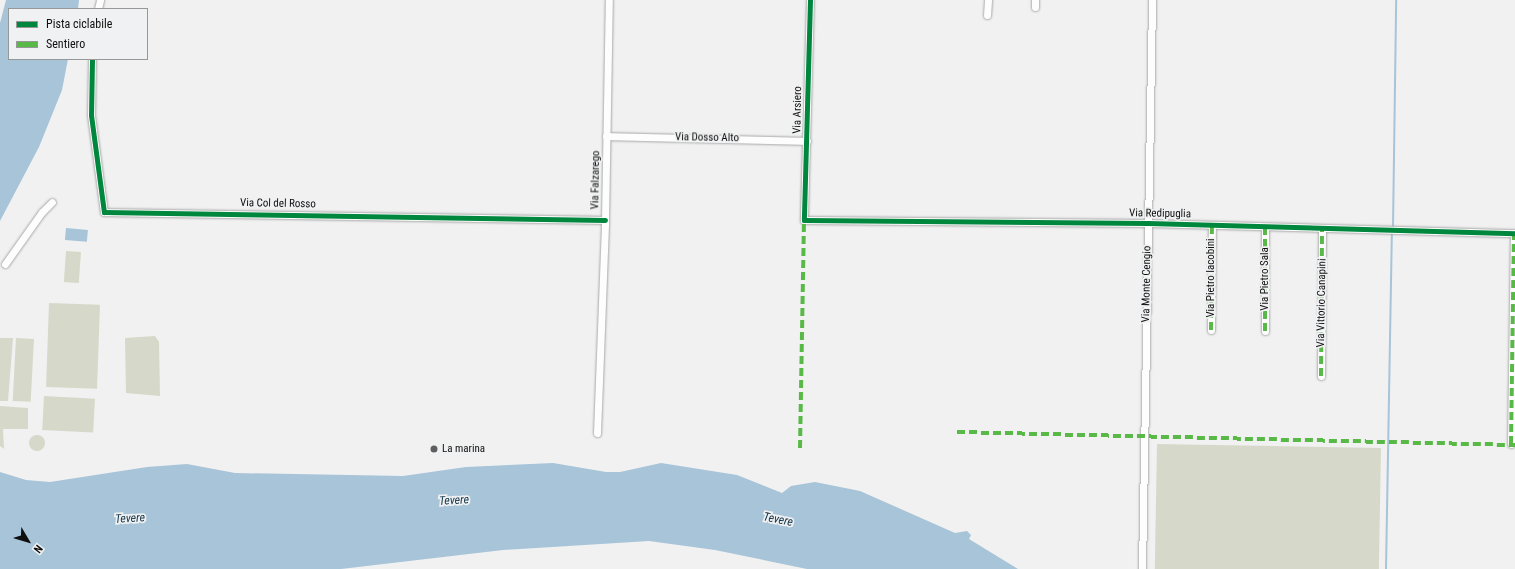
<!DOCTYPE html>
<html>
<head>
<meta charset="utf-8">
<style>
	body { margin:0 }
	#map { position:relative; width:1515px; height:569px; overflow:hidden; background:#f1f1f1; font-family:"Roboto Condensed",sans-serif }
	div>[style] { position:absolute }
	.green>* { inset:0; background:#d6d8c9; transform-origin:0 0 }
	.round { border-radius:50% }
	.water>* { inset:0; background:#a7c4d8; transform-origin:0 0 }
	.stream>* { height:1.5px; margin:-0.75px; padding:0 0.75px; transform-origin:0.75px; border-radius:0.75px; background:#a7c4d8 }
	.roads { filter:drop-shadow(0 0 1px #a8a8a8) drop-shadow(0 0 1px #a8a8a8) }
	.minor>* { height:7px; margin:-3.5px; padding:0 3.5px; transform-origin:3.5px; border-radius:3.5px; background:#fdfdfd }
	.quiet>* { height:4px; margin-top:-2px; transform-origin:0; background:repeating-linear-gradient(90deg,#58b947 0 8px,transparent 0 12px) }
	.cycleway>* { height:5px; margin:-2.5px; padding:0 2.5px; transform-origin:2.5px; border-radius:2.5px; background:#00873e }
	.dots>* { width:11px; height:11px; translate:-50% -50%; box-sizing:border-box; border:2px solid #f0f1f2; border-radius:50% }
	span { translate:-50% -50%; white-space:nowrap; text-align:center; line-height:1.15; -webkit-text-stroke:3.5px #f0f1f2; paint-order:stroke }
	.street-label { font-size:11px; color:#0f0f0f }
	.poi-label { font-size:11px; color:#0f0f0f }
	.left { translate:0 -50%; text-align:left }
	.water-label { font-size:12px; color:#0f3347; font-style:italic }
	.legend { position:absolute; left:8px; top:8px; width:140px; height:52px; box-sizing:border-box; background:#f0f1f2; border:1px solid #969797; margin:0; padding:5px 7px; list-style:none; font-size:12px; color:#0f0f0f }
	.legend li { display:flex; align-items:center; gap:8px; height:20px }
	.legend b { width:20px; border:1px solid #969797 }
	.north { position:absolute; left:8px; top:521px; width:40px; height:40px; -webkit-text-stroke:3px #f0f1f2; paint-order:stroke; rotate:128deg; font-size:11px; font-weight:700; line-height:16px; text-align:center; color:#0f0f0f }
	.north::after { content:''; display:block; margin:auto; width:14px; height:18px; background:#0f0f0f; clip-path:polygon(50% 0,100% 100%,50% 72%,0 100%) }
</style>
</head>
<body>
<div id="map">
	<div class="green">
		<i style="left:66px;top:251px;width:15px;height:31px;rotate:4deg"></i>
		<i style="left:49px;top:303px;width:51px;height:84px;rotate:2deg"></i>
		<i style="clip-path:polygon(155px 336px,159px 342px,160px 396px,126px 393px,125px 338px)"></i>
		<i style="clip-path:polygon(0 338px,13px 338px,8px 401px,0 401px)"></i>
		<i style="left:16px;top:338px;width:18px;height:63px;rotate:3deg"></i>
		<i style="left:44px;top:396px;width:51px;height:34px;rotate:3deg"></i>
		<i style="clip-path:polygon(0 406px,28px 408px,28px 429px,3px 429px,4px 449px,0 446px)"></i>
		<i class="round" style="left:29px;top:435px;width:16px;height:16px"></i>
		<i style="left:1157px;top:444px;width:224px;height:125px;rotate:1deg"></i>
	</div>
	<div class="water">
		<i style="clip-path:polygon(6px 0,79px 0,78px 9px,9px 9px,9px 59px,68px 59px,62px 90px,39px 147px,0 221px,0 23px)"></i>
		<i style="left:66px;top:228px;width:22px;height:12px;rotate:5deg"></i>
		<i style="clip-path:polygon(553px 463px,606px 472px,620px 472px,661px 463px,737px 475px,782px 493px,791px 486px,815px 482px,860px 491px,955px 533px,967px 531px,971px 535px,969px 539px,1018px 569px,807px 569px,715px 550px,649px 541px,503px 550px,341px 569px,0 569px,0 472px,26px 480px,50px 482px,147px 467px,187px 464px,235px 473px,403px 476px,466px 467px)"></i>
	</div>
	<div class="stream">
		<i style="left:1393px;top:228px;width:228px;rotate:-89.2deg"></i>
		<i style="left:1386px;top:569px;width:337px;rotate:-89deg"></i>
	</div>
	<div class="roads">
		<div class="minor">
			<i style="left:810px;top:0;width:220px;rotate:91.6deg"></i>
			<i style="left:804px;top:220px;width:344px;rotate:0.5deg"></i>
			<i style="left:1148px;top:223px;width:367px;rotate:1.6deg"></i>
			<i style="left:1035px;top:7px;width:7px;rotate:-90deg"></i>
			<i style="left:98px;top:9px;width:9px;rotate:-77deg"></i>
			<i style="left:987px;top:15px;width:15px;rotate:-86deg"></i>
			<i style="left:92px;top:59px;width:56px;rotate:91deg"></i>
			<i style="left:91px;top:115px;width:98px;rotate:82.4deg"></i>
			<i style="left:104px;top:212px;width:501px;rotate:0.91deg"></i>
			<i style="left:606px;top:136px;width:201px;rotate:1.4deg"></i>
			<i style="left:5px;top:264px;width:64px;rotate:-54.6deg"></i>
			<i style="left:42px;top:212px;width:14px;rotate:-45deg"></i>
			<i style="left:1211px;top:330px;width:105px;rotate:-89.5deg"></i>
			<i style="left:1265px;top:331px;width:104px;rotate:-90deg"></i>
			<i style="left:1321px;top:376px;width:147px;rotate:-89.6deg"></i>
			<i style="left:597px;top:433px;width:213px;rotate:-87.8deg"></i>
			<i style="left:605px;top:220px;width:220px;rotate:-89deg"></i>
			<i style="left:1511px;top:444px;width:211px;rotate:-89.2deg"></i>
			<i style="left:1142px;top:569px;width:569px;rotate:-88.99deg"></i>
		</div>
	</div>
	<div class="quiet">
		<i style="left:1211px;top:330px;width:105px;rotate:-89.5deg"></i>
		<i style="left:1265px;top:331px;width:104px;rotate:-90deg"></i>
		<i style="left:1321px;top:376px;width:147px;rotate:-89.6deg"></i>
		<i style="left:957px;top:432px;width:558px;rotate:1.33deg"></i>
		<i style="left:1511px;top:444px;width:211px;rotate:-89.2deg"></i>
		<i style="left:800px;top:448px;width:228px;rotate:-89deg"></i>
	</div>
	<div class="cycleway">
		<i style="left:810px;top:0;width:220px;rotate:91.6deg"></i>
		<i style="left:804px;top:220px;width:344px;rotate:0.5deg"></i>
		<i style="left:1148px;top:223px;width:367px;rotate:1.6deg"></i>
		<i style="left:92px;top:59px;width:56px;rotate:91deg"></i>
		<i style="left:91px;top:115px;width:98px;rotate:82.4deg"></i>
		<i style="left:104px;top:212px;width:501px;rotate:0.91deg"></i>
	</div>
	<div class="dots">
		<i style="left:434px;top:449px;background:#5e5e5e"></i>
	</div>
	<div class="street-label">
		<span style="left:798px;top:110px;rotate:-89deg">Via Arsiero</span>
		<span style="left:707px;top:138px;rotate:1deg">Via Dosso Alto</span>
		<span style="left:596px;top:180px;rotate:-89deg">Via Falzarego</span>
		<span style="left:278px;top:204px;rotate:1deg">Via Col del Rosso</span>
		<span style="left:1160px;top:214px;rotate:1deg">Via Redipuglia</span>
		<span style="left:1211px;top:278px;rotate:-90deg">Via Pietro Iacobini</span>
		<span style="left:1265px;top:279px;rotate:-90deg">Via Pietro Sala</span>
		<span style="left:1147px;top:284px;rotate:-89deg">Via Monte Cengio</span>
		<span style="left:1322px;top:303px;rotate:-89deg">Via Vittorio Canapini</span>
	</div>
	<div class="poi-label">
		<span class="left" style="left:442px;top:449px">La marina</span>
	</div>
	<div class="water-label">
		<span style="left:454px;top:501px;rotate:-3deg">Tevere</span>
		<span style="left:130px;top:519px;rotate:-3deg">Tevere</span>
		<span style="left:778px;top:520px;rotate:11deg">Tevere</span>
	</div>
	<ul class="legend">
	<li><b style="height:5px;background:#00873e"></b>Pista ciclabile</li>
	<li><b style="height:5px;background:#58b947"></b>Sentiero</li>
	</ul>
	<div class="north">N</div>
</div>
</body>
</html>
